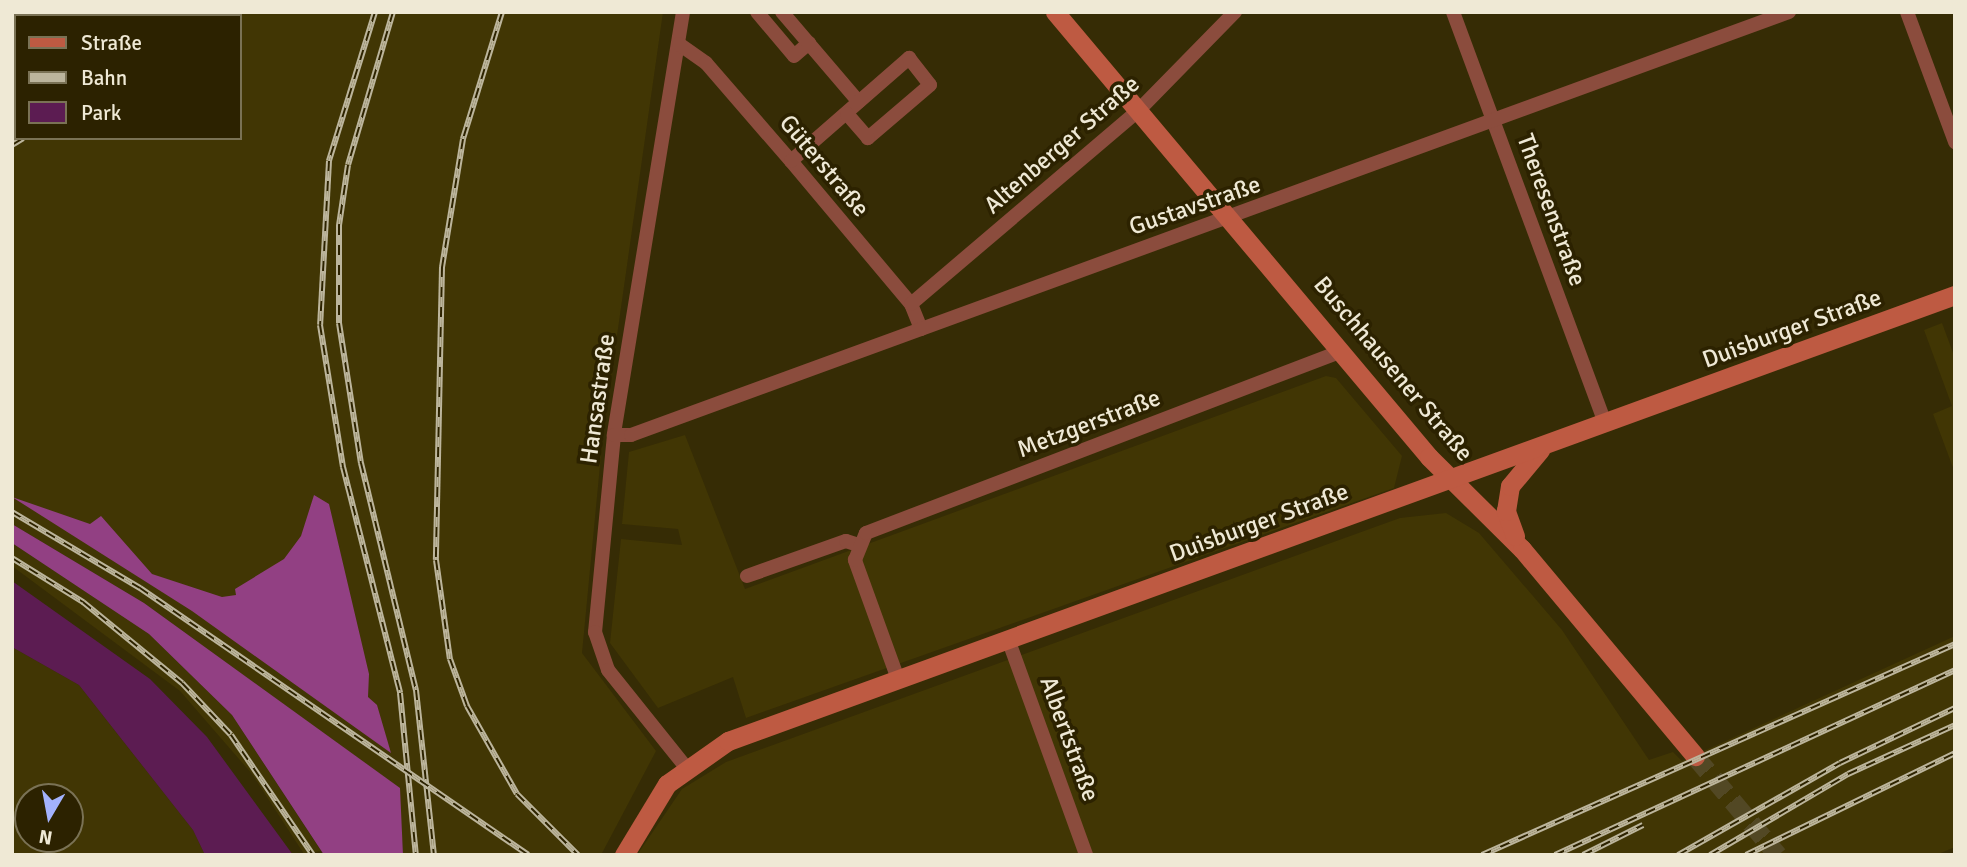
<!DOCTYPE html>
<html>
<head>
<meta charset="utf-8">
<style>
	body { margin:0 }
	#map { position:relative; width:1967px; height:867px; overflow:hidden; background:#362c05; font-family:Signika,sans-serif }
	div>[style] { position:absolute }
	.built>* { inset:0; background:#413604 }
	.green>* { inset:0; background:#5c1c52 }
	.forest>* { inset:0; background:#924083 }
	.secondary-tunnel>* { height:19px; margin-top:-9.5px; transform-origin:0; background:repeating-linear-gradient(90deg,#524824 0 19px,transparent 0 29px) }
	.minor>* { height:14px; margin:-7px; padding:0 7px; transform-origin:7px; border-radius:7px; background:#8b4c3d }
	.secondary>* { height:19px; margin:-9.5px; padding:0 9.5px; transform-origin:9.5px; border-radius:9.5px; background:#be5a42 }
	.tram>* { height:2px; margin:-1px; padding:0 1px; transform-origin:1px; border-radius:1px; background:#bcb59c }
	.rail>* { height:6px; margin-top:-3px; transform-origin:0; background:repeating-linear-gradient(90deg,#2c2200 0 10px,#bcb59c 0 20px); box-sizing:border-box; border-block:2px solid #bcb59c }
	span { translate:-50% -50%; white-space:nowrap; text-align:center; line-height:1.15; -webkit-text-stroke:7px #2c2200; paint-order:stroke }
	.street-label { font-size:24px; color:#efe9d5 }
	.frame { position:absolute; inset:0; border:14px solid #efe9d5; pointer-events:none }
	.legend { position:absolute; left:14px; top:14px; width:228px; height:126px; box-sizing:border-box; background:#2c2200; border:2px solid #7a7255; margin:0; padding:9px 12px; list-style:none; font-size:21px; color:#efe9d5 }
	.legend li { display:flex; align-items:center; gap:14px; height:35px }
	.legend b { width:35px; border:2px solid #7a7255 }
	.north { position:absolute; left:14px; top:783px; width:70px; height:70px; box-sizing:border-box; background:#2c2200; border:2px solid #7a7255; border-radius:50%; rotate:190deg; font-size:19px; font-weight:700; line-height:28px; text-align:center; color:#efe9d5 }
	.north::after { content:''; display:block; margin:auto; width:24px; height:32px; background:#a3b2fd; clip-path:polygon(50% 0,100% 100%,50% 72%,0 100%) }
</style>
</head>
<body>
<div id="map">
	<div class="built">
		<i style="clip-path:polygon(127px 12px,663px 12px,603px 434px,582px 653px,656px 751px,601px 855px,403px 855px,399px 788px,144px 603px,12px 524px,12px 82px,16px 138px,240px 138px,240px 16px,122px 16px)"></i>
		<i style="clip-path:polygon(1942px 323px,1955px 358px,1955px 473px,1933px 414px,1952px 406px,1924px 330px)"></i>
		<i style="clip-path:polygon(1326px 376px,1336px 378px,1402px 456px,1394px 488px,746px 718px,733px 677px,658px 708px,610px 643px,621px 539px,682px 545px,678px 529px,622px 524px,629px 452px,685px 435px,745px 589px)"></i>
		<i style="clip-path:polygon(1446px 513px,1479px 533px,1562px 630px,1649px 760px,1673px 752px,1682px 761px,1955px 636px,1955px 847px,1936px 855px,637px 855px,682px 789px,726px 762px,1400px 518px)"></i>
		<i style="clip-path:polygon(12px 543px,149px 634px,232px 715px,321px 851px,304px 854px,252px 774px,180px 691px,12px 566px)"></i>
		<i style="clip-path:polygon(evenodd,12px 647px,79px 685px,193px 830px,205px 855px,12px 855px,12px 647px,28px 797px,70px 797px,70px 839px,28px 839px,28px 797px)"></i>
	</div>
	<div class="green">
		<i style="clip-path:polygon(12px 581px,150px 679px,207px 737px,293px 855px,205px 855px,193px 830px,79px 685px,12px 647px)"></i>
	</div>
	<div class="forest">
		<i style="clip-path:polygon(314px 495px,329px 504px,369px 674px,368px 697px,377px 705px,391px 753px,192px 611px,12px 497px,90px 524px,101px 516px,152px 574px,222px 597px,236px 595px,235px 589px,284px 559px,301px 536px)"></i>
		<i style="clip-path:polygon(12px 524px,144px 603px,400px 788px,403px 855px,324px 855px,232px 715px,149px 634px,12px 543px)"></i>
	</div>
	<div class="secondary-tunnel">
		<i style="left:1695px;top:756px;width:129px;rotate:50deg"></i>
	</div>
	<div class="minor">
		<i style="left:683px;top:12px;width:429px;rotate:99.3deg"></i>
		<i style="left:614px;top:435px;width:198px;rotate:95.5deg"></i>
		<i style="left:595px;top:632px;width:40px;rotate:71.1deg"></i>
		<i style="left:608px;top:670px;width:123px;rotate:51.3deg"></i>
		<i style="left:757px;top:12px;width:57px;rotate:49.9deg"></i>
		<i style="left:794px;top:56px;width:20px;rotate:-41deg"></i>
		<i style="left:782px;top:12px;width:118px;rotate:49.5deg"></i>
		<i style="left:1453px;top:12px;width:438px;rotate:69.7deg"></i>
		<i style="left:1907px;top:12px;width:139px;rotate:69.7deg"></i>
		<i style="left:679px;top:44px;width:33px;rotate:35deg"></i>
		<i style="left:706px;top:63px;width:130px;rotate:49.1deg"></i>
		<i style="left:791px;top:161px;width:187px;rotate:50deg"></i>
		<i style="left:911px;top:304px;width:27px;rotate:68deg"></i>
		<i style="left:791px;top:161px;width:157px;rotate:-41.1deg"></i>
		<i style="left:909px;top:58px;width:34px;rotate:52deg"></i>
		<i style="left:930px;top:85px;width:82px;rotate:139.5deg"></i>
		<i style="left:868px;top:138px;width:32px;rotate:-131deg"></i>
		<i style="left:911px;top:304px;width:298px;rotate:-40.4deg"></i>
		<i style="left:1138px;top:111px;width:139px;rotate:-45.6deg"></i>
		<i style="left:614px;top:435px;width:17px"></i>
		<i style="left:631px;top:435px;width:1233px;rotate:-20.07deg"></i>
		<i style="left:747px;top:576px;width:105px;rotate:-19.5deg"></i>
		<i style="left:846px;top:541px;width:13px;rotate:18deg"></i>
		<i style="left:1008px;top:639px;width:230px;rotate:70.1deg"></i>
		<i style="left:898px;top:679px;width:127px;rotate:-109.9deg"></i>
		<i style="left:855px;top:560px;width:29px;rotate:-68deg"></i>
		<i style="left:866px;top:533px;width:510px;rotate:-20.92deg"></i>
	</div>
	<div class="secondary">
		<i style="left:1055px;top:12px;width:581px;rotate:49.95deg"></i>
		<i style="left:1429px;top:457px;width:131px;rotate:44.7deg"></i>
		<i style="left:1522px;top:549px;width:270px;rotate:50.1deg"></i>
		<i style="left:1515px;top:536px;width:27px;rotate:-110deg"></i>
		<i style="left:1506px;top:511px;width:25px;rotate:-81deg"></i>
		<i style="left:1510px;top:486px;width:47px;rotate:-50.2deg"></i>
		<i style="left:624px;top:855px;width:83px;rotate:-58.8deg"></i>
		<i style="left:667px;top:784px;width:75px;rotate:-35.2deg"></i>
		<i style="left:728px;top:741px;width:1306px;rotate:-19.98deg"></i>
	</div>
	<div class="tram">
		<i style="left:72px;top:16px;width:7px;rotate:-34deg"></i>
		<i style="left:12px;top:50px;width:4px;rotate:-27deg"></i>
	</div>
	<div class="rail">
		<i style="left:375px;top:12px;width:156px;rotate:107.2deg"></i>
		<i style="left:329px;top:161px;width:164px;rotate:93.1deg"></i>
		<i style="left:320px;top:325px;width:144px;rotate:80.8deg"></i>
		<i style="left:343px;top:467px;width:233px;rotate:75.8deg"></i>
		<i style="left:400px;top:693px;width:163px;rotate:84.4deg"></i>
		<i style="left:393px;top:12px;width:159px;rotate:106.4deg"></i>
		<i style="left:348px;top:165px;width:61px;rotate:98.5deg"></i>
		<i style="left:339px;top:225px;width:98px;rotate:90deg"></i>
		<i style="left:339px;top:323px;width:142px;rotate:81.1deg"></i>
		<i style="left:361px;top:463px;width:234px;rotate:76.4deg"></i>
		<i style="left:416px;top:690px;width:166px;rotate:83.8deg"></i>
		<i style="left:502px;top:12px;width:133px;rotate:107.1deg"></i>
		<i style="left:463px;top:139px;width:130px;rotate:99.3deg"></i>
		<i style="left:442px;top:267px;width:293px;rotate:91.2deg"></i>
		<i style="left:436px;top:560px;width:100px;rotate:82deg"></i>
		<i style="left:450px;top:659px;width:50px;rotate:70.1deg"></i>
		<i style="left:467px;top:706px;width:101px;rotate:60.4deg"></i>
		<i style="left:517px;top:794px;width:86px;rotate:45deg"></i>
		<i style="left:167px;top:16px;width:6px;rotate:-45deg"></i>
		<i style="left:207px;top:16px;width:6px;rotate:-39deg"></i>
		<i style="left:12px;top:125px;width:4px;rotate:-27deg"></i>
		<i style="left:12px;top:145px;width:13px;rotate:-32deg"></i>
		<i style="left:12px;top:512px;width:149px;rotate:30.7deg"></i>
		<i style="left:140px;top:588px;width:471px;rotate:34.5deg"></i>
		<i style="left:12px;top:558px;width:84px;rotate:31.8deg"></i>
		<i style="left:83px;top:602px;width:128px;rotate:39.3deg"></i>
		<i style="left:182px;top:683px;width:71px;rotate:46.7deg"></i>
		<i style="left:231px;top:735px;width:145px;rotate:55.7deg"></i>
		<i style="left:1482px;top:855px;width:518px;rotate:-24.04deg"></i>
		<i style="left:1555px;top:855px;width:441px;rotate:-24.8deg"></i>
		<i style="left:1583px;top:855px;width:67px;rotate:-26.6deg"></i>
		<i style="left:1678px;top:855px;width:186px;rotate:-29.6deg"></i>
		<i style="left:1840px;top:763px;width:127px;rotate:-25.6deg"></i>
		<i style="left:1710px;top:855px;width:160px;rotate:-30.4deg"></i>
		<i style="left:1848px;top:774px;width:118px;rotate:-24.6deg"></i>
		<i style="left:1746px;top:855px;width:233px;rotate:-26deg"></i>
	</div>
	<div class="street-label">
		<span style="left:1062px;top:145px;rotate:-41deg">Altenberger Straße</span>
		<span style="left:824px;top:166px;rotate:50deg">Güterstraße</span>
		<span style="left:1195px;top:206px;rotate:-19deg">Gustavstraße</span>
		<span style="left:1551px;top:210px;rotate:70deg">Theresenstraße</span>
		<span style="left:1792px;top:329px;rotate:-20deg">Duisburger Straße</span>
		<span style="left:1393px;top:369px;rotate:50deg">Buschhausener Straße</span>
		<span style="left:598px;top:399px;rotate:-82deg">Hansastraße</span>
		<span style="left:1089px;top:424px;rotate:-21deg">Metzgerstraße</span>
		<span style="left:1259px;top:523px;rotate:-20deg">Duisburger Straße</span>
		<span style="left:1069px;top:739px;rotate:70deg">Albertstraße</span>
	</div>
	<div class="frame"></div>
	<ul class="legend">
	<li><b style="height:9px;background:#be5a42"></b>Straße</li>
	<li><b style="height:9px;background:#bcb59c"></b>Bahn</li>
	<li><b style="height:19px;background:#5c1c52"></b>Park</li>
	</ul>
	<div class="north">N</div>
</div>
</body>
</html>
